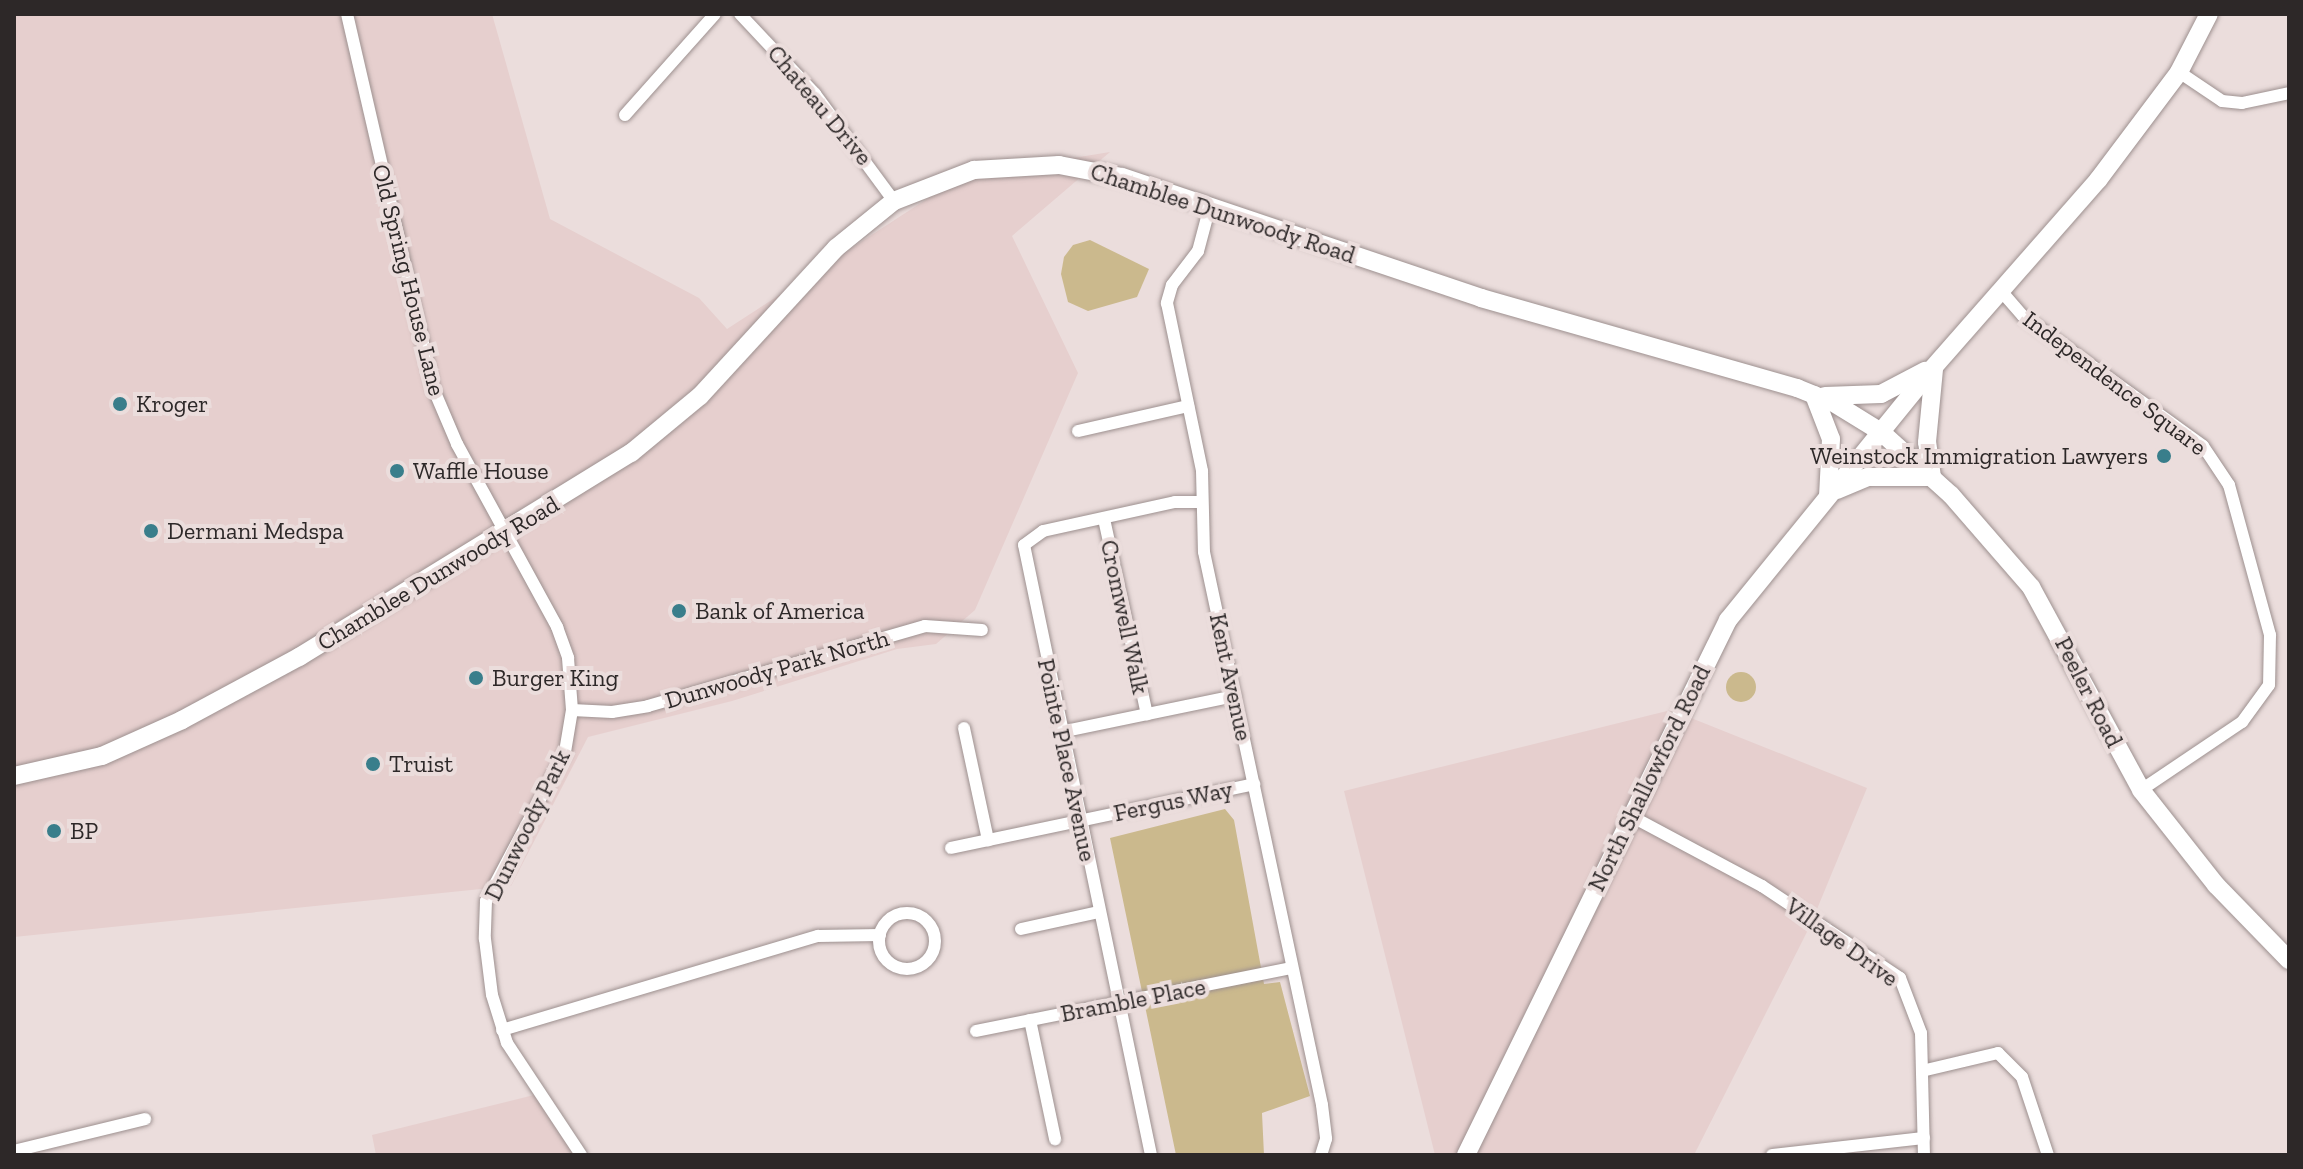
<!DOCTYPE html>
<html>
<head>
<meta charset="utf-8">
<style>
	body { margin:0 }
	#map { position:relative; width:2303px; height:1169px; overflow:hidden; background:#ebdddc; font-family:"Zilla Slab",serif }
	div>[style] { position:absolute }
	.built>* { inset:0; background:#e6cfce }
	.green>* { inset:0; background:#cbb98d }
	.round { border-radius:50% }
	.roads { filter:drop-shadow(0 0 2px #9d908f) drop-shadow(0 0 2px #9d908f) }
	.street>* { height:12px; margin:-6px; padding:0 6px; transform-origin:6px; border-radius:6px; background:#fff }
	.street>.ring { margin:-6px; padding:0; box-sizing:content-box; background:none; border:12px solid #fff; border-radius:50% }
	.secondary>* { height:18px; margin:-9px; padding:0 9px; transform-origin:9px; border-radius:9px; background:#fff }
	.dots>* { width:22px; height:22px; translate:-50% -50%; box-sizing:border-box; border:4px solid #ebdddc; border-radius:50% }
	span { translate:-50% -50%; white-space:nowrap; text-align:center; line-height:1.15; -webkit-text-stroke:8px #ebdddc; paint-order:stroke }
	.street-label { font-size:24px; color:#2d2828 }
	.poi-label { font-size:24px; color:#2d2828 }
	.left { translate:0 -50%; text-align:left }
	.right { translate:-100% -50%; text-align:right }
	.frame { position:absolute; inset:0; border:16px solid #2d2828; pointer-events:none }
</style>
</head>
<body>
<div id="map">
	<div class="built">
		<i style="clip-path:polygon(14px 14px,492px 14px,550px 219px,699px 298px,727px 329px,930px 197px,930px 190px,981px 173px,1110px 152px,1012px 236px,1078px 373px,975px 610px,936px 644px,897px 649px,732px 701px,588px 737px,511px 886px,14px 937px)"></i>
		<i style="clip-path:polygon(1671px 710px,1867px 788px,1810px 926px,1694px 1155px,1435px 1155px,1344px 791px)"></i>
		<i style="clip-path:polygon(534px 1095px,582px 1155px,376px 1155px,372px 1135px)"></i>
	</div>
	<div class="green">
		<i style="clip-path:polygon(1090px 240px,1149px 269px,1137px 297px,1088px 311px,1068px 302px,1061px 274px,1064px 257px,1073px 245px)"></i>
		<i class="round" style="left:1726px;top:672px;width:30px;height:30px"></i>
		<i style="clip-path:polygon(1225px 809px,1234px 820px,1264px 984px,1280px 982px,1310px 1096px,1262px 1113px,1264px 1155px,1176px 1155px,1110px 838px)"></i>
	</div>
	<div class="roads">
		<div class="street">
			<i style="left:347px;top:14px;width:386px;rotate:77deg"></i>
			<i style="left:434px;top:390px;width:59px;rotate:66.9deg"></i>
			<i style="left:457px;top:444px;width:209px;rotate:61.3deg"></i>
			<i style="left:557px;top:627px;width:33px;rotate:70deg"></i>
			<i style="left:568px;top:658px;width:52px;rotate:85.6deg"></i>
			<i style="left:572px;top:710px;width:43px;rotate:99.5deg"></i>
			<i style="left:565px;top:752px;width:169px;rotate:117.9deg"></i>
			<i style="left:486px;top:901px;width:38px;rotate:92deg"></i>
			<i style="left:485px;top:939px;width:56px;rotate:82.9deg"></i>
			<i style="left:492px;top:995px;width:50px;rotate:72.6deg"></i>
			<i style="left:507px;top:1043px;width:134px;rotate:56.5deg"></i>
			<i style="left:740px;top:14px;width:110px;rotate:46.8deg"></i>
			<i style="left:815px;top:94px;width:133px;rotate:53.6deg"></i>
			<i style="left:2179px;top:72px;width:52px;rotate:34deg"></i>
			<i style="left:2222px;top:101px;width:20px;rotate:6deg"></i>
			<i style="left:2242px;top:103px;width:48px;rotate:-12deg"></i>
			<i style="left:625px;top:115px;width:135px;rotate:-48.3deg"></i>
			<i style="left:1210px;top:206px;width:47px;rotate:104.9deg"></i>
			<i style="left:1198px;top:251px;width:43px;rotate:127.4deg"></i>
			<i style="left:1172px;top:285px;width:19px;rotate:106deg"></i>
			<i style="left:1167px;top:303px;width:172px;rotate:78.2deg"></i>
			<i style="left:1202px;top:471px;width:81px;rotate:88.6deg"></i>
			<i style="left:1204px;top:552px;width:565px;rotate:77.95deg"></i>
			<i style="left:1322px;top:1105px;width:34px;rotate:83deg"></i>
			<i style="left:1326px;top:1139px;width:17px;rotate:107deg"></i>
			<i style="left:2002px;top:292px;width:32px;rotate:49deg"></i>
			<i style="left:2023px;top:316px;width:222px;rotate:35.8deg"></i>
			<i style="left:2203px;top:446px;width:47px;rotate:56.3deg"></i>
			<i style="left:2229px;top:485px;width:156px;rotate:74.7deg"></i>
			<i style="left:2270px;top:635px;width:50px;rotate:91.1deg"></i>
			<i style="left:2269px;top:685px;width:46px;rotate:126.1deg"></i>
			<i style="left:2242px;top:722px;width:122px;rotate:146deg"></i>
			<i style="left:1078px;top:431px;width:113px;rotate:-12.8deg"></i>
			<i style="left:1104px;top:519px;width:200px;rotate:77.6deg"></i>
			<i style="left:572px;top:710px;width:40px;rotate:2.9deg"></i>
			<i style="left:612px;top:712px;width:36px;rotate:-9deg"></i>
			<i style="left:648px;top:706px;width:288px;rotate:-16.1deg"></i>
			<i style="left:925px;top:626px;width:57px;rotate:4deg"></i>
			<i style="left:964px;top:728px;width:115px;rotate:77.9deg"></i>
			<i style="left:1061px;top:732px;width:178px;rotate:-11.7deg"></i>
			<i style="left:1629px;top:815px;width:151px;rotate:28.1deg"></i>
			<i style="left:1762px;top:886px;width:166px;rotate:33.7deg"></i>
			<i style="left:1900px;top:978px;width:59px;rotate:69.1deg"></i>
			<i style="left:1921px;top:1033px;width:122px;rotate:88.6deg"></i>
			<i style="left:951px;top:848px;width:310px;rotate:-11.9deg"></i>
			<i class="ring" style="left:879px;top:913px;width:44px;height:44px"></i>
			<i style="left:1021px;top:929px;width:79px;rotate:-12.4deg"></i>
			<i style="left:1030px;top:1020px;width:122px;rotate:78.1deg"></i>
			<i style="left:502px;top:1030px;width:330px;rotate:-16.6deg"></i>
			<i style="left:818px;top:936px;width:62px;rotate:-0.9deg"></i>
			<i style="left:976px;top:1031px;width:320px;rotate:-11.3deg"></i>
			<i style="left:1926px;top:1070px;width:74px;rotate:-13.3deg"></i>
			<i style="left:1998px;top:1053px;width:34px;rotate:45deg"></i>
			<i style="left:2022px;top:1077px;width:82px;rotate:71.6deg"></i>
			<i style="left:14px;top:1151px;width:135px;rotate:-13.7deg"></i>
			<i style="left:1151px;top:1155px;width:623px;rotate:-101.76deg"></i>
			<i style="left:1024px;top:545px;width:24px;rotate:-36deg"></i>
			<i style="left:1043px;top:531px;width:135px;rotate:-12.4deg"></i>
			<i style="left:1175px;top:502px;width:26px"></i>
			<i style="left:1772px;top:1155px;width:153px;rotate:-6.4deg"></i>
		</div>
		<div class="secondary">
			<i style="left:1814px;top:395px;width:47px;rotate:68.9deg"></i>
			<i style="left:1831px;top:439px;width:57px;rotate:93deg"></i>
			<i style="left:1825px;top:396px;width:56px;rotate:-2deg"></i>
			<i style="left:1881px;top:394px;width:50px;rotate:-27.6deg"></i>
			<i style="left:1932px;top:477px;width:35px;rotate:-98deg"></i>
			<i style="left:1927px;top:442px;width:73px;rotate:-84.5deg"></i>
			<i style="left:1837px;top:490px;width:33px;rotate:-23deg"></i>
			<i style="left:1867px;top:477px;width:65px"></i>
			<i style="left:14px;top:776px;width:90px;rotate:-12.8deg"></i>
			<i style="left:102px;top:756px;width:88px;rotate:-24.2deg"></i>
			<i style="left:182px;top:720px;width:133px;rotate:-28.3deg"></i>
			<i style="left:299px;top:657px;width:390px;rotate:-31.6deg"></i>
			<i style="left:631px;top:453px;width:89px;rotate:-39.6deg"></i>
			<i style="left:700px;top:396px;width:201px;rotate:-47.4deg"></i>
			<i style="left:836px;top:248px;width:75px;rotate:-39deg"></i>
			<i style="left:894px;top:201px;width:86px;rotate:-21.2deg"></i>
			<i style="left:974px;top:170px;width:85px;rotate:-3.4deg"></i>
			<i style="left:1059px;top:165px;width:64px;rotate:10.8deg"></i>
			<i style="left:1122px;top:177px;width:379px;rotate:18.6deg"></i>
			<i style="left:1481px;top:298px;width:329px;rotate:15.9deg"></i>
			<i style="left:1797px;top:388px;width:40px;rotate:22deg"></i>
			<i style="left:1834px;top:403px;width:55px;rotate:31.7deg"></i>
			<i style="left:1881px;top:432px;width:94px;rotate:42deg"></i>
			<i style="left:1951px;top:495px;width:122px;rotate:49deg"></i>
			<i style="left:2031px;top:587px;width:231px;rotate:61.5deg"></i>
			<i style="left:2141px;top:790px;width:121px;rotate:51.7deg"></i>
			<i style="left:2216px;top:885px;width:105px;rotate:45.8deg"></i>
			<i style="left:1466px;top:1155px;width:596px;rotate:-63.91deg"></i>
			<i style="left:1728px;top:620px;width:323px;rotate:-50.9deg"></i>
			<i style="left:1932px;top:369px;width:252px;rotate:-48.7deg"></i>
			<i style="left:2098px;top:180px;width:135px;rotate:-53.1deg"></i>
			<i style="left:2179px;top:72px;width:65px;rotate:-62.7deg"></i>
		</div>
	</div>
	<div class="dots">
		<i style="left:120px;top:404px;background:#397e8b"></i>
		<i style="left:2164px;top:456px;background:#397e8b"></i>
		<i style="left:397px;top:471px;background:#397e8b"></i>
		<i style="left:151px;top:531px;background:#397e8b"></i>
		<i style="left:679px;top:611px;background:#397e8b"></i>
		<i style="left:476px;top:678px;background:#397e8b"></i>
		<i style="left:373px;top:764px;background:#397e8b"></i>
		<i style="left:54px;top:831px;background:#397e8b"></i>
	</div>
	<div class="street-label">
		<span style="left:820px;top:105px;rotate:50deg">Chateau Drive</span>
		<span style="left:1223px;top:213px;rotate:18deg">Chamblee Dunwoody Road</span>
		<span style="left:409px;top:280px;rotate:76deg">Old Spring House Lane</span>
		<span style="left:2115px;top:383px;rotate:37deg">Independence Square</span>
		<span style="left:438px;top:573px;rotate:-31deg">Chamblee Dunwoody Road</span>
		<span style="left:1125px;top:617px;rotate:78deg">Cromwell Walk</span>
		<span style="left:777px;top:669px;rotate:-16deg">Dunwoody Park North</span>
		<span style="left:1231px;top:677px;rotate:78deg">Kent Avenue</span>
		<span style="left:2089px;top:692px;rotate:63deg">Peeler Road</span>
		<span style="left:1067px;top:760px;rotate:78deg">Pointe Place Avenue</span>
		<span style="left:1649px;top:778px;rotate:-64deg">North Shallowford Road</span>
		<span style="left:1173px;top:801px;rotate:-12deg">Fergus Way</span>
		<span style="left:527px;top:825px;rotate:-64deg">Dunwoody Park</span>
		<span style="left:1842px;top:942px;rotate:36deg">Village Drive</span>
		<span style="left:1133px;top:1000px;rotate:-11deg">Bramble Place</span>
	</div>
	<div class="poi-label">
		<span class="left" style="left:136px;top:404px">Kroger</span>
		<span class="right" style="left:2148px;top:456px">Weinstock Immigration Lawyers</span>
		<span class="left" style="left:413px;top:471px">Waffle House</span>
		<span class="left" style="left:167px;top:531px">Dermani Medspa</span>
		<span class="left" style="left:695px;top:611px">Bank of America</span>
		<span class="left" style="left:492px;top:678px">Burger King</span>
		<span class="left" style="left:389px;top:764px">Truist</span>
		<span class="left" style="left:70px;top:831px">BP</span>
	</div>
	<div class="frame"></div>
</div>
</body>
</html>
